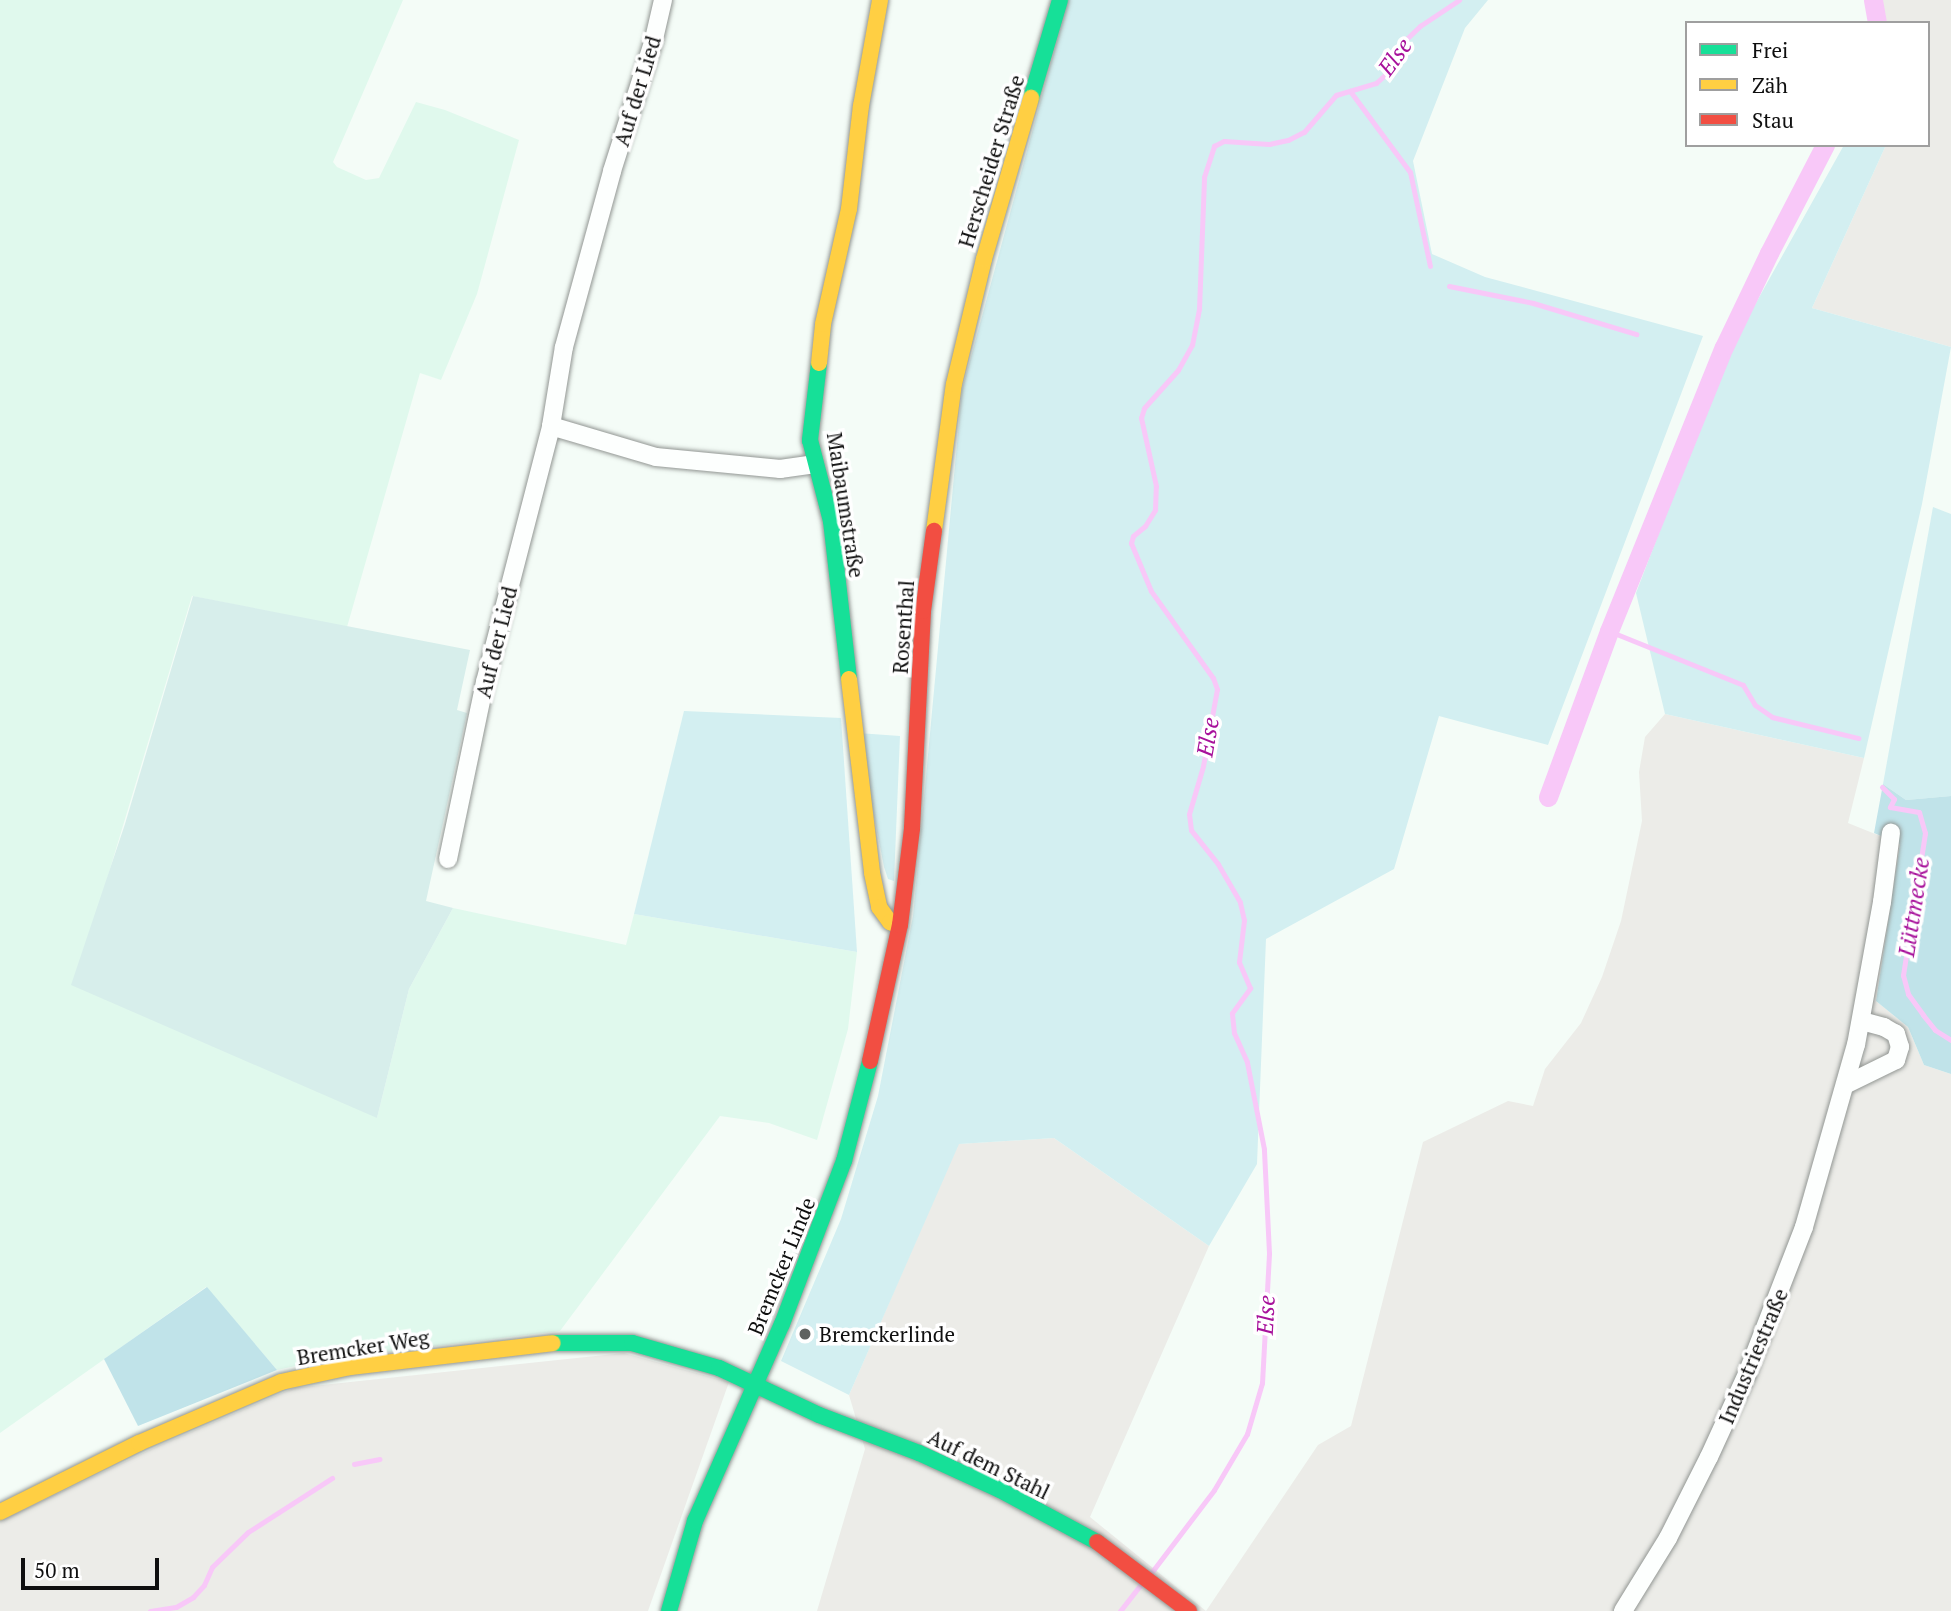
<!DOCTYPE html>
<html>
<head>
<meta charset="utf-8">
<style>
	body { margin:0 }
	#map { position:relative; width:1951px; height:1611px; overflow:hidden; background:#f4fcf7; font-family:"PT Serif",serif }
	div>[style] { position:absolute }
	.industrial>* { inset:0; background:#ecece8 }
	.farmland>* { inset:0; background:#e0f9ed }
	.green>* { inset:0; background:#d3eff1 }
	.forest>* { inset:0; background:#c0e3e9 }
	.cemetery>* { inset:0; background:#d7eeeb }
	.stream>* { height:5px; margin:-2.5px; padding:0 2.5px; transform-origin:2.5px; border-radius:2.5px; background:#f8c8f8 }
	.canal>* { height:19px; margin:-9.5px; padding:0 9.5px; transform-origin:9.5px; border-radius:9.5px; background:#f8c8f8 }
	.roads { filter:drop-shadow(0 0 2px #929693) drop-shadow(0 0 2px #929693) }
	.street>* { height:18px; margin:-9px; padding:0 9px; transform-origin:9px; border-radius:9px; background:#fdfffe }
	.fast>* { height:16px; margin:-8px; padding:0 8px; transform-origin:8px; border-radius:8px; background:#16e098 }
	.slow>* { height:16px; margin:-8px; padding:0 8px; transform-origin:8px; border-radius:8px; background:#ffcf43 }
	.jam>* { height:16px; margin:-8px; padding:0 8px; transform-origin:8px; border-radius:8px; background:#f24e42 }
	.dots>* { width:19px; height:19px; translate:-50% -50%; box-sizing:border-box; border:4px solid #fff; border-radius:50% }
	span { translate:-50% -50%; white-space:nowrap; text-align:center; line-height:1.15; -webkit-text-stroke:7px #fff; paint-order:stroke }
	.street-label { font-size:21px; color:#0f0f0f }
	.poi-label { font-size:21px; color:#0f0f0f }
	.left { translate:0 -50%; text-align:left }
	.water-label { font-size:23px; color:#a7119b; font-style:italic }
	.legend { position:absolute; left:1685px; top:21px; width:245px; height:126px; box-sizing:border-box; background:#fff; border:2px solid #9f9f9f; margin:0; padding:9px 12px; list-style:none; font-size:21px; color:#0f0f0f }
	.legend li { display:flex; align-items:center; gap:14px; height:35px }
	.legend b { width:35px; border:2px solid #9f9f9f }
	.scale { position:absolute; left:21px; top:1558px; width:138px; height:32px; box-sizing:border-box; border:4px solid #0f0f0f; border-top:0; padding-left:9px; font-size:21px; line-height:24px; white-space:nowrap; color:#0f0f0f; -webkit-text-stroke:5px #fff; paint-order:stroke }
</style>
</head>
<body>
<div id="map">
	<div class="industrial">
		<i style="clip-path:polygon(1877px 0,1951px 0,1951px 347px,1812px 308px,1886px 145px,1928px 145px,1928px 23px,1880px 23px)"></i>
		<i style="clip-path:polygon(1665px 714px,1864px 758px,1848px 823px,1900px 844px,1876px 1001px,1908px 1027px,1924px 1065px,1951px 1074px,1951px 1611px,1206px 1611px,1318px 1445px,1351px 1426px,1423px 1142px,1508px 1101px,1533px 1106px,1545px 1069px,1581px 1023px,1602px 977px,1621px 921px,1642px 821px,1639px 772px,1645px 737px)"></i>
		<i style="clip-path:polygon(1054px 1138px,1209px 1246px,1090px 1517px,1206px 1611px,817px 1611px,865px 1449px,849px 1395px,958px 1144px)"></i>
		<i style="clip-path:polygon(624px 1353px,729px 1382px,648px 1611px,0 1611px,0 1521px,158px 1446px,294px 1388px)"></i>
	</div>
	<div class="farmland">
		<i style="clip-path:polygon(0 0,403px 0,333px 162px,337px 167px,366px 180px,379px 178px,416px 102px,445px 110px,519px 140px,477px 294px,441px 380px,420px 373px,347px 627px,192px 596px,101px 899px,377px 1118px,409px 989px,453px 908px,626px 945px,634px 914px,857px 952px,848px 1029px,817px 1140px,769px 1123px,720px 1116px,560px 1331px,323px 1360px,277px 1370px,206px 1287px,0 1433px)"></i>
	</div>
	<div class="green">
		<i style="clip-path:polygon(1068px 0,1488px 0,1465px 28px,1413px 161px,1432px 254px,1485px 277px,1703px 336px,1548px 745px,1439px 716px,1394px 869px,1266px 939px,1257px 1164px,1209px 1246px,1054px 1138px,959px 1144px,849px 1395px,781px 1361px,841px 1219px,878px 1096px,913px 916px,962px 390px)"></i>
		<i style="clip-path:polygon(1844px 145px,1886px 145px,1812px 308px,1951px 347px,1922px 504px,1864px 758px,1665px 714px,1636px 593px,1727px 355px)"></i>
		<i style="clip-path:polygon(1933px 507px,1951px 514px,1951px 796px,1906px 800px,1883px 784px)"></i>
		<i style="clip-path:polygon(684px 711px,841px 718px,857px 952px,634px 914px)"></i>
		<i style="clip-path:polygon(858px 733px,900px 736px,894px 881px,888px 879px,884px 867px)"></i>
	</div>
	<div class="forest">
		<i style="clip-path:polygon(1883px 784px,1906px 800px,1951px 796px,1951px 1074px,1924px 1065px,1908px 1027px,1876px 1001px,1900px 844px,1874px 833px)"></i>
		<i style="clip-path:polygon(207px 1287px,277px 1370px,138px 1426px,104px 1359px)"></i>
	</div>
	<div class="cemetery">
		<i style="clip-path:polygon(193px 596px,470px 650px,457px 710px,467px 713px,426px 901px,453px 908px,409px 989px,377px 1118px,71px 985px,125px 824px)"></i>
	</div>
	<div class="stream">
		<i style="left:1350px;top:91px;width:101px;rotate:53.5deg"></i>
		<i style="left:1410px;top:172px;width:96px;rotate:78deg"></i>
		<i style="left:1449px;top:286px;width:86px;rotate:11.4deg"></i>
		<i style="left:1533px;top:303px;width:108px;rotate:16.8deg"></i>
		<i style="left:1609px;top:631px;width:144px;rotate:21.9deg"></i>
		<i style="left:1743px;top:685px;width:23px;rotate:59deg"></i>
		<i style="left:1755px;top:705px;width:21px;rotate:35deg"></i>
		<i style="left:1772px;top:717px;width:89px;rotate:13.7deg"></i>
		<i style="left:1882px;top:787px;width:17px;rotate:45deg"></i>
		<i style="left:1894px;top:799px;width:9px;rotate:117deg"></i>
		<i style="left:1890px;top:807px;width:29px;rotate:10deg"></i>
		<i style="left:1919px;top:812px;width:22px;rotate:74deg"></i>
		<i style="left:1925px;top:833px;width:144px;rotate:98.8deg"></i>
		<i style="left:1903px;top:975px;width:20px;rotate:75deg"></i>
		<i style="left:1908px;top:994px;width:26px;rotate:54deg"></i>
		<i style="left:1923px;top:1015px;width:19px;rotate:51deg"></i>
		<i style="left:1935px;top:1030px;width:19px;rotate:32deg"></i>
		<i style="left:354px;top:1464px;width:26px;rotate:-11deg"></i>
		<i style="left:1151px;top:1573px;width:104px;rotate:-52.8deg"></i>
		<i style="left:1214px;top:1490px;width:65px;rotate:-59.5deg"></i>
		<i style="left:1247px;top:1434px;width:53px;rotate:-73.6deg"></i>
		<i style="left:1262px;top:1383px;width:130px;rotate:-86.9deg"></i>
		<i style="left:1269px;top:1253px;width:104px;rotate:-92.8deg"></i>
		<i style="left:1264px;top:1149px;width:89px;rotate:-101.1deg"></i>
		<i style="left:1247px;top:1062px;width:32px;rotate:-114deg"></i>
		<i style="left:1234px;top:1033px;width:20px;rotate:-96deg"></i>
		<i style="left:1232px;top:1013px;width:31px;rotate:-54deg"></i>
		<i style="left:1250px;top:988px;width:28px;rotate:-113deg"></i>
		<i style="left:1239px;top:962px;width:42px;rotate:-83.2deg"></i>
		<i style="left:1244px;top:920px;width:18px;rotate:-103deg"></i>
		<i style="left:1240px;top:902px;width:44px;rotate:-120.1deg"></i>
		<i style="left:1218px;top:864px;width:43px;rotate:-128.5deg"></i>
		<i style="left:1191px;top:830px;width:16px;rotate:-97deg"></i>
		<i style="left:1189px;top:814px;width:50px;rotate:-73.7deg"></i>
		<i style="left:1203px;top:766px;width:78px;rotate:-79.7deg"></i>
		<i style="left:1217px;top:689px;width:12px;rotate:-110deg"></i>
		<i style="left:1213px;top:678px;width:107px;rotate:-125.5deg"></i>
		<i style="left:1151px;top:591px;width:52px;rotate:-112.6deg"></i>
		<i style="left:1131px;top:543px;width:7px;rotate:-74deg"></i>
		<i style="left:1133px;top:536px;width:16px;rotate:-40deg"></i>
		<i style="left:1145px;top:526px;width:19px;rotate:-58deg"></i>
		<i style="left:1155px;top:510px;width:24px;rotate:-88deg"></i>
		<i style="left:1156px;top:486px;width:70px;rotate:-102.4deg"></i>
		<i style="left:1141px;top:418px;width:10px;rotate:-73deg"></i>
		<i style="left:1144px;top:408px;width:51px;rotate:-48.2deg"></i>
		<i style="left:1178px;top:370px;width:29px;rotate:-61deg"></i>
		<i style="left:1192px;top:345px;width:37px;rotate:-79deg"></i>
		<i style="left:1199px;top:309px;width:132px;rotate:-87.8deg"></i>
		<i style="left:1204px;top:177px;width:33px;rotate:-72deg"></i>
		<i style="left:1214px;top:146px;width:11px;rotate:-27deg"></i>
		<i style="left:1224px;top:141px;width:45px;rotate:3.8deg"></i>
		<i style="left:1269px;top:144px;width:19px;rotate:-12deg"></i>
		<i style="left:1288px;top:140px;width:18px;rotate:-27deg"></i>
		<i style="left:1304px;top:132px;width:49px;rotate:-49.1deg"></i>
		<i style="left:1336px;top:95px;width:42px;rotate:-16.7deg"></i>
		<i style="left:1376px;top:83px;width:12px;rotate:-42deg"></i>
		<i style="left:1385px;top:75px;width:27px;rotate:-68deg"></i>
		<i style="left:1395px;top:50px;width:35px;rotate:-44deg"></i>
		<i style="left:1420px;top:26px;width:47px;rotate:-33.7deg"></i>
		<i style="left:150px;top:1611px;width:26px;rotate:-9deg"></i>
		<i style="left:176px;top:1607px;width:20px;rotate:-30deg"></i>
		<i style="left:193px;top:1597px;width:16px;rotate:-47deg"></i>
		<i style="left:204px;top:1585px;width:20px;rotate:-66deg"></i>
		<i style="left:212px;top:1567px;width:50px;rotate:-44.2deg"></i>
		<i style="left:248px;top:1532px;width:100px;rotate:-32.7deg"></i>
		<i style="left:1120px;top:1611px;width:36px;rotate:-52deg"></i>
	</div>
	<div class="canal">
		<i style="left:1873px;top:0;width:23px;rotate:80deg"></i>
		<i style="left:1548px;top:797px;width:177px;rotate:-69.8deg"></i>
		<i style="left:1609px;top:631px;width:306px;rotate:-68deg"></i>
		<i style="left:1724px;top:347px;width:104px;rotate:-64.4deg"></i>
		<i style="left:1769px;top:253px;width:122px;rotate:-62.6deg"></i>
	</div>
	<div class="roads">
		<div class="street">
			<i style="left:551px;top:426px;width:109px;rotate:16.4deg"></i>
			<i style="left:656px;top:457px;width:125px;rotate:5.5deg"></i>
			<i style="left:780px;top:469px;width:34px;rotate:-8deg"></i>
			<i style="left:448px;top:859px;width:181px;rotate:-78.2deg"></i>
			<i style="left:485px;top:682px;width:264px;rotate:-75.5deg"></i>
			<i style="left:551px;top:426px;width:80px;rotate:-80.7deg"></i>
			<i style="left:564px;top:347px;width:182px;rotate:-74.7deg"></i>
			<i style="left:612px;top:171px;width:139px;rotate:-72.3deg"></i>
			<i style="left:654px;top:39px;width:40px;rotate:-77deg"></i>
			<i style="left:1845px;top:1085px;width:57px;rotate:-26.1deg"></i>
			<i style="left:1896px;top:1060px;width:14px;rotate:-73deg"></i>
			<i style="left:1900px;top:1047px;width:14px;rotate:-107deg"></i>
			<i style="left:1896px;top:1034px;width:14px;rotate:-150deg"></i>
			<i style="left:1884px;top:1027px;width:24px;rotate:-165deg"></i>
			<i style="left:1623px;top:1611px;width:86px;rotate:-58.3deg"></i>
			<i style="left:1668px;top:1538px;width:91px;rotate:-63.2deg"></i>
			<i style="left:1709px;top:1457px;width:91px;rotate:-65.4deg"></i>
			<i style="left:1747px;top:1374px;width:158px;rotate:-68.8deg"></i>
			<i style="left:1804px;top:1227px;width:189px;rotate:-74.1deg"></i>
			<i style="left:1856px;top:1045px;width:145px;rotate:-79.7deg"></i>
			<i style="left:1882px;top:902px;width:70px;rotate:-82.6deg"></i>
		</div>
		<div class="fast">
			<i style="left:1031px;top:98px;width:102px;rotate:-73.5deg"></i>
			<i style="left:819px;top:363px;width:78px;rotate:96.7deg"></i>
			<i style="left:810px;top:440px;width:84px;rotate:75.5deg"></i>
			<i style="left:831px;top:521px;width:159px;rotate:83.5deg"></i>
			<i style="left:553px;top:1343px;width:79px"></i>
			<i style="left:632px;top:1343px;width:91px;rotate:16deg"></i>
			<i style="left:719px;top:1368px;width:110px;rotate:25.2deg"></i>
			<i style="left:819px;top:1415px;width:107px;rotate:20.8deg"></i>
			<i style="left:919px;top:1453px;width:89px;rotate:24.6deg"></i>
			<i style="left:1000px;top:1490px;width:110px;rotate:28.2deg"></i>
			<i style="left:669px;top:1611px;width:94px;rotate:-73.9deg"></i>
			<i style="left:695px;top:1521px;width:215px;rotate:-66.2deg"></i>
			<i style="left:782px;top:1324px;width:174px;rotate:-69.2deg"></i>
			<i style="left:844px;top:1161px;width:103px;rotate:-75.4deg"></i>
		</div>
		<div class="slow">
			<i style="left:819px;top:363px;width:39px;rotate:-84deg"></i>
			<i style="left:823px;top:324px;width:118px;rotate:-77.3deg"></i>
			<i style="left:849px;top:209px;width:104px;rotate:-83.4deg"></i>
			<i style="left:861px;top:106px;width:108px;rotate:-79.8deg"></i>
			<i style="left:934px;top:531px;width:148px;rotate:-82.3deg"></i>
			<i style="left:954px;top:384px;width:129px;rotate:-76.5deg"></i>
			<i style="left:984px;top:259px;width:168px;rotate:-73.7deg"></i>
			<i style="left:849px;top:679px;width:195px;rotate:83.2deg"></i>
			<i style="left:872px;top:873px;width:35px;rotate:78deg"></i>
			<i style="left:879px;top:907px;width:19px;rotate:54deg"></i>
			<i style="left:890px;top:922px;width:10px;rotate:17deg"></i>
			<i style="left:0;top:1512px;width:155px;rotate:-26.4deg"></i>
			<i style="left:139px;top:1443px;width:155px;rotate:-23.2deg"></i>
			<i style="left:281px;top:1382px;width:71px;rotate:-12.3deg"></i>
			<i style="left:350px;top:1367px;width:204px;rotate:-6.7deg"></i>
		</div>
		<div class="jam">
			<i style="left:870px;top:1061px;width:139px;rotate:-77.6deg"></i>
			<i style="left:900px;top:925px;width:98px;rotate:-82.9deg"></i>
			<i style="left:912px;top:828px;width:217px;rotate:-87.1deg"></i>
			<i style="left:923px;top:611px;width:81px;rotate:-82.2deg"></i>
			<i style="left:1097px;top:1542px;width:115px;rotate:36.9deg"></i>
		</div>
	</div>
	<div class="dots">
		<i style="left:805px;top:1334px;background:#5f6260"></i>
	</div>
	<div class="street-label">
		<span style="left:637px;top:91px;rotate:-73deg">Auf der Lied</span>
		<span style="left:991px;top:161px;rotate:-73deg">Herscheider Straße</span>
		<span style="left:846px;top:505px;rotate:81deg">Maibaumstraße</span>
		<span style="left:903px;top:627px;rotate:-86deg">Rosenthal</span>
		<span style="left:496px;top:642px;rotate:-76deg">Auf der Lied</span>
		<span style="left:781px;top:1266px;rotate:-68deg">Bremcker Linde</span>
		<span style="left:363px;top:1347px;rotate:-9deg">Bremcker Weg</span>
		<span style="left:1753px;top:1356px;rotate:-67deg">Industriestraße</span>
		<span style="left:989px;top:1464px;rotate:26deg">Auf dem Stahl</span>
	</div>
	<div class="poi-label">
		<span class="left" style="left:819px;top:1334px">Bremckerlinde</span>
	</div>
	<div class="water-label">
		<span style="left:1395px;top:57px;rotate:-54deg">Else</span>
		<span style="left:1208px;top:737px;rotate:-80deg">Else</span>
		<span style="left:1914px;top:907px;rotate:-81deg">Lüttmecke</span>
		<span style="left:1266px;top:1315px;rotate:-87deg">Else</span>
	</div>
	<ul class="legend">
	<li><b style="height:9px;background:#16e098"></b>Frei</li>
	<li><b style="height:9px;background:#ffcf43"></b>Zäh</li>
	<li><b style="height:9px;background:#f24e42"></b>Stau</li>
	</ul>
	<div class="scale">50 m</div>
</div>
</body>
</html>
